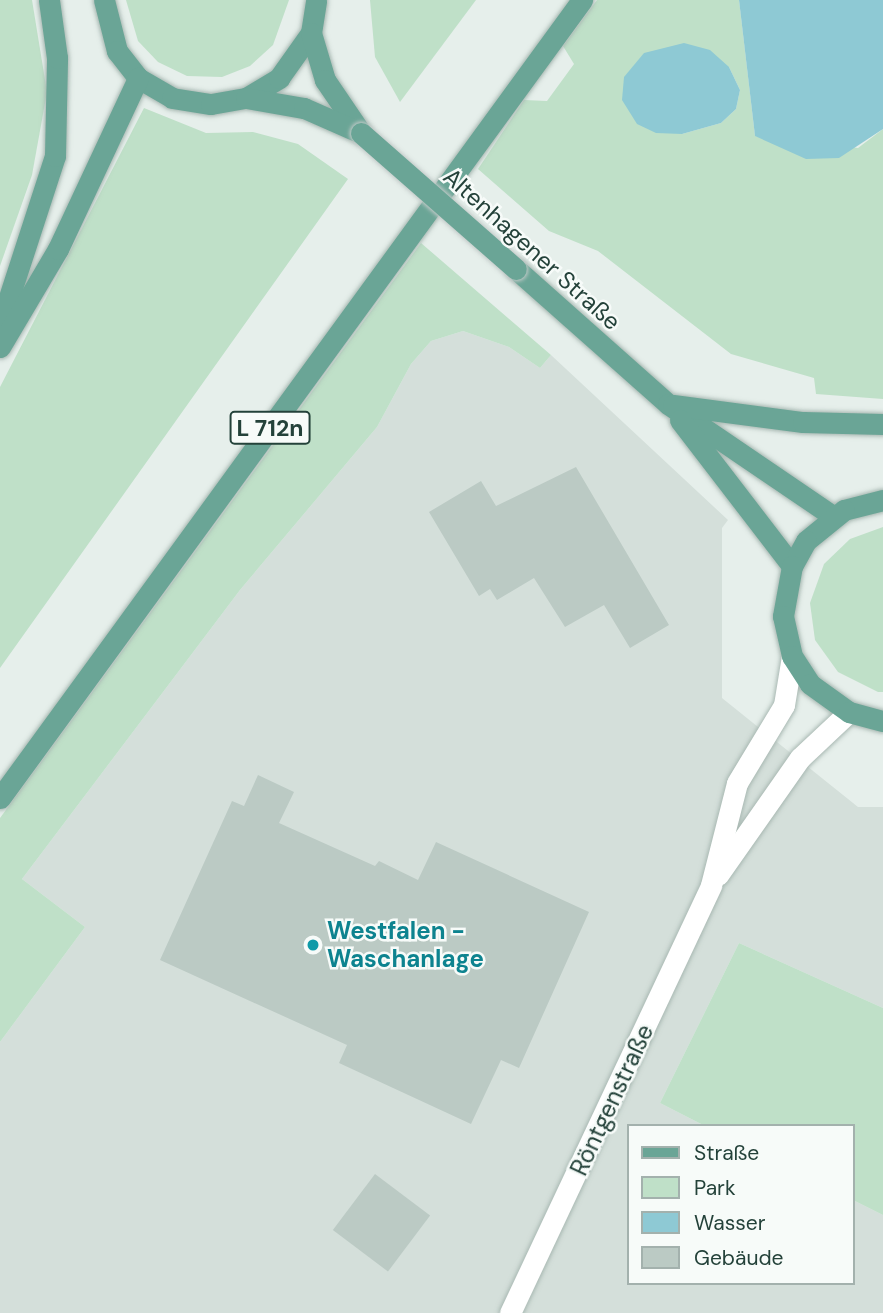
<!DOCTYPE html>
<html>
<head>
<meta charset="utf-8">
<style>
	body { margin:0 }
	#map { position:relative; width:883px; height:1313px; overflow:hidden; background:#e6efeb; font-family:"DM Sans",sans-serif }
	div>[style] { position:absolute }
	.built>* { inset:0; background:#d4dfda }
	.green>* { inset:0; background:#bfe0c8 }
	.water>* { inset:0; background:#8ec9d4 }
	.building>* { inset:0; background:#bbcac4; transform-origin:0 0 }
	.roads { filter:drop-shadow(0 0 2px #a8b8b2) drop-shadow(0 0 2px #a8b8b2) }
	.minor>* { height:21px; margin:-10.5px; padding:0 10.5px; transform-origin:10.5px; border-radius:10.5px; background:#fff }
	.major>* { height:21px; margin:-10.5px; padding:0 10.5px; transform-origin:10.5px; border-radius:10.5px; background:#6aa596 }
	.bridges { filter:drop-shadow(0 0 2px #c2cac8) drop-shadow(0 0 2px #c2cac8) }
	.major-bridge>* { height:21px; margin:-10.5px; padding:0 10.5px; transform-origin:10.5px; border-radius:10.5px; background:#6aa596 }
	.dots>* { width:19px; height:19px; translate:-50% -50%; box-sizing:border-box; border:4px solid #f7fbf9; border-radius:50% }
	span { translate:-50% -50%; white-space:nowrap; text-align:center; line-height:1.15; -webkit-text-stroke:5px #f7fbf9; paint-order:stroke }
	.shield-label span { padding:2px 5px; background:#f7fbf9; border:2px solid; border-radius:5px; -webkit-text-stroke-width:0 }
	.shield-label { font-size:23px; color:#24423a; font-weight:700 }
	.street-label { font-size:24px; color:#24423a }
	.culture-label { font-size:24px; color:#0d838f; font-weight:700 }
	.left { translate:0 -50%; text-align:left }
	.legend { position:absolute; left:627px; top:1124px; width:228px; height:161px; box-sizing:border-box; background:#f7fbf9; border:2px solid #a3b1ad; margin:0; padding:9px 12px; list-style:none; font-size:21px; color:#24423a }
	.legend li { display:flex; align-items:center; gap:14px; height:35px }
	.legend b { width:35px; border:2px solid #a3b1ad }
</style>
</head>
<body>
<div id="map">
	<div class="built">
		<i style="clip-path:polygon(463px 331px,509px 347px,540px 368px,551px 355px,728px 520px,722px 528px,722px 698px,858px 807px,883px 807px,883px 1008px,739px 943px,660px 1103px,705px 1126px,629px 1126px,629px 1283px,853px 1283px,853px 1200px,883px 1215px,883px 1313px,0 1313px,0 1042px,85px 927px,22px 879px,240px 590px,377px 427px,411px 364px,431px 341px)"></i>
	</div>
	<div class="green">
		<i style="clip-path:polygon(0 0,32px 0,47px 92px,32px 175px,0 266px)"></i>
		<i style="clip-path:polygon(126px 0,289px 0,273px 45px,250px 66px,222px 77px,187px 76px,158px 62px,138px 41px)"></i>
		<i style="clip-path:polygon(370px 0,476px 0,400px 102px,375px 57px)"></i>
		<i style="clip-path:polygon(evenodd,597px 0,739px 0,755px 136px,858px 148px,883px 129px,883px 399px,816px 394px,814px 378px,731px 354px,598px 251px,549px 231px,478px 169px,524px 100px,547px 101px,574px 64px,563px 46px,597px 0,729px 67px,740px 90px,736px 109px,721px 123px,682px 134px,729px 67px)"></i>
		<i style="clip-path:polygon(144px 108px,206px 133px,253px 132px,298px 144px,348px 179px,0 668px,0 387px)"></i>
		<i style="clip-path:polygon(421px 243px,551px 355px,540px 368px,509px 347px,463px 331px,431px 341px,411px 364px,377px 427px,240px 590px,22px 879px,85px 927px,0 1042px,0 818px)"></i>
		<i style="clip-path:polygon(883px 527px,883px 692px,878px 692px,838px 672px,815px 640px,810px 603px,824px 564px,850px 539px)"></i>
		<i style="clip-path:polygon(739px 943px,883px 1008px,883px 1215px,853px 1200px,853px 1126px,705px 1126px,660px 1103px)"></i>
	</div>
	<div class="water">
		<i style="clip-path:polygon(739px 0,883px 0,883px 129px,839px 158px,806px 159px,755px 136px)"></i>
		<i style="clip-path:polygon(684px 43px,710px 50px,729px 67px,740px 90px,736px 109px,721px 123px,682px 134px,656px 133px,637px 124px,622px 100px,624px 77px,644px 53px)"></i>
	</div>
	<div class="building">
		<i style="clip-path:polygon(576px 467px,669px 625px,630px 648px,604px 605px,565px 627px,534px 578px,497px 600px,490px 589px,479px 596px,429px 512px,481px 481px,496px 506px)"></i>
		<i style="clip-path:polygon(258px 775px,294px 792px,279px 823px,375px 866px,379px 861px,418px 880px,436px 842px,589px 912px,519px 1068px,501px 1060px,471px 1124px,339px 1063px,347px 1045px,160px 960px,232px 801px,244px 806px)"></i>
		<i style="left:375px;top:1174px;width:69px;height:70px;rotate:37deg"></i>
	</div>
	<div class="roads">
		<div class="minor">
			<i style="left:718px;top:875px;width:143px;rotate:-55deg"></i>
			<i style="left:800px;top:758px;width:67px;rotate:-43.2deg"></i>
			<i style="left:510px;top:1313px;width:473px;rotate:-64.8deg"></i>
			<i style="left:711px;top:885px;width:105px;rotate:-75.7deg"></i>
			<i style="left:737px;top:783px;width:91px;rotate:-58.9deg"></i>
			<i style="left:784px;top:705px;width:50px;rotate:-80.7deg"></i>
		</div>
		<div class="major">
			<i style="left:104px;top:0;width:53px;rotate:75.7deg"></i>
			<i style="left:117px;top:51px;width:34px;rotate:52deg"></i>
			<i style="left:138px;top:78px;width:39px;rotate:30deg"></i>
			<i style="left:172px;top:98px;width:39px;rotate:9deg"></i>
			<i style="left:211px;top:104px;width:36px;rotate:-10deg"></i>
			<i style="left:246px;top:98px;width:39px;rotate:-31deg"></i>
			<i style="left:279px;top:78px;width:55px;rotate:-54.6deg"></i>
			<i style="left:311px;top:33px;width:33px;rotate:-81deg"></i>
			<i style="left:311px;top:33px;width:49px;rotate:73.4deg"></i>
			<i style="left:325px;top:80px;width:64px;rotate:55.8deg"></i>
			<i style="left:246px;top:98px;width:59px;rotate:9.8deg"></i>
			<i style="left:304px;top:108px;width:62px;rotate:23.7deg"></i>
			<i style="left:516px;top:269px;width:203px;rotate:41.6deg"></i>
			<i style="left:668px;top:404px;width:199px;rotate:34.2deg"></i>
			<i style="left:0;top:325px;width:178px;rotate:-72deg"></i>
			<i style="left:55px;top:156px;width:98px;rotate:-88.8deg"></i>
			<i style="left:57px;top:58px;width:59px;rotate:-97.9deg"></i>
			<i style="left:0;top:347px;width:114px;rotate:-59.4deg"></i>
			<i style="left:58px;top:249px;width:189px;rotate:-64.9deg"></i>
			<i style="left:673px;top:405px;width:131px;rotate:7.5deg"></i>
			<i style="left:803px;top:422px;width:80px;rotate:1.4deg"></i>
			<i style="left:680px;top:420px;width:184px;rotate:52.5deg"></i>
			<i style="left:883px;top:500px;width:40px;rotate:165.6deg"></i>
			<i style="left:844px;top:510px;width:49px;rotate:140.8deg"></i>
			<i style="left:806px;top:541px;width:29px;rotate:119deg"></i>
			<i style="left:792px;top:566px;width:51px;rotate:100.2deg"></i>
			<i style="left:783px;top:616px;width:41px;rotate:77.3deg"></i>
			<i style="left:792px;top:656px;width:33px;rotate:57deg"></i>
			<i style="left:810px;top:684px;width:48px;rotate:35.7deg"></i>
			<i style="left:849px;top:712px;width:35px;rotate:15deg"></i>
			<i style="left:0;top:798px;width:988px;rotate:-53.9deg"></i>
		</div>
	</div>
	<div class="bridges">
		<div class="major-bridge">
			<i style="left:361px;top:133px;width:206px;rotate:41.3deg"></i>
		</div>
	</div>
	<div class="dots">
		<i style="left:313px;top:945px;background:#0f9aa8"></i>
	</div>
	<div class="shield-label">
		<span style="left:270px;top:428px">L 712n</span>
	</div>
	<div class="street-label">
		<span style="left:532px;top:249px;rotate:42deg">Altenhagener Straße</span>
		<span style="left:612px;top:1100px;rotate:-65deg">Röntgenstraße</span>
	</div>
	<div class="culture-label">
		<span class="left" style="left:327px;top:945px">Westfalen -<br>Waschanlage</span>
	</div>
	<ul class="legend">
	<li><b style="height:9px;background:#6aa596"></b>Straße</li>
	<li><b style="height:19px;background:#bfe0c8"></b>Park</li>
	<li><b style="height:19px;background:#8ec9d4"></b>Wasser</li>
	<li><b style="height:19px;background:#bbcac4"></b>Gebäude</li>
	</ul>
</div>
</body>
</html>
